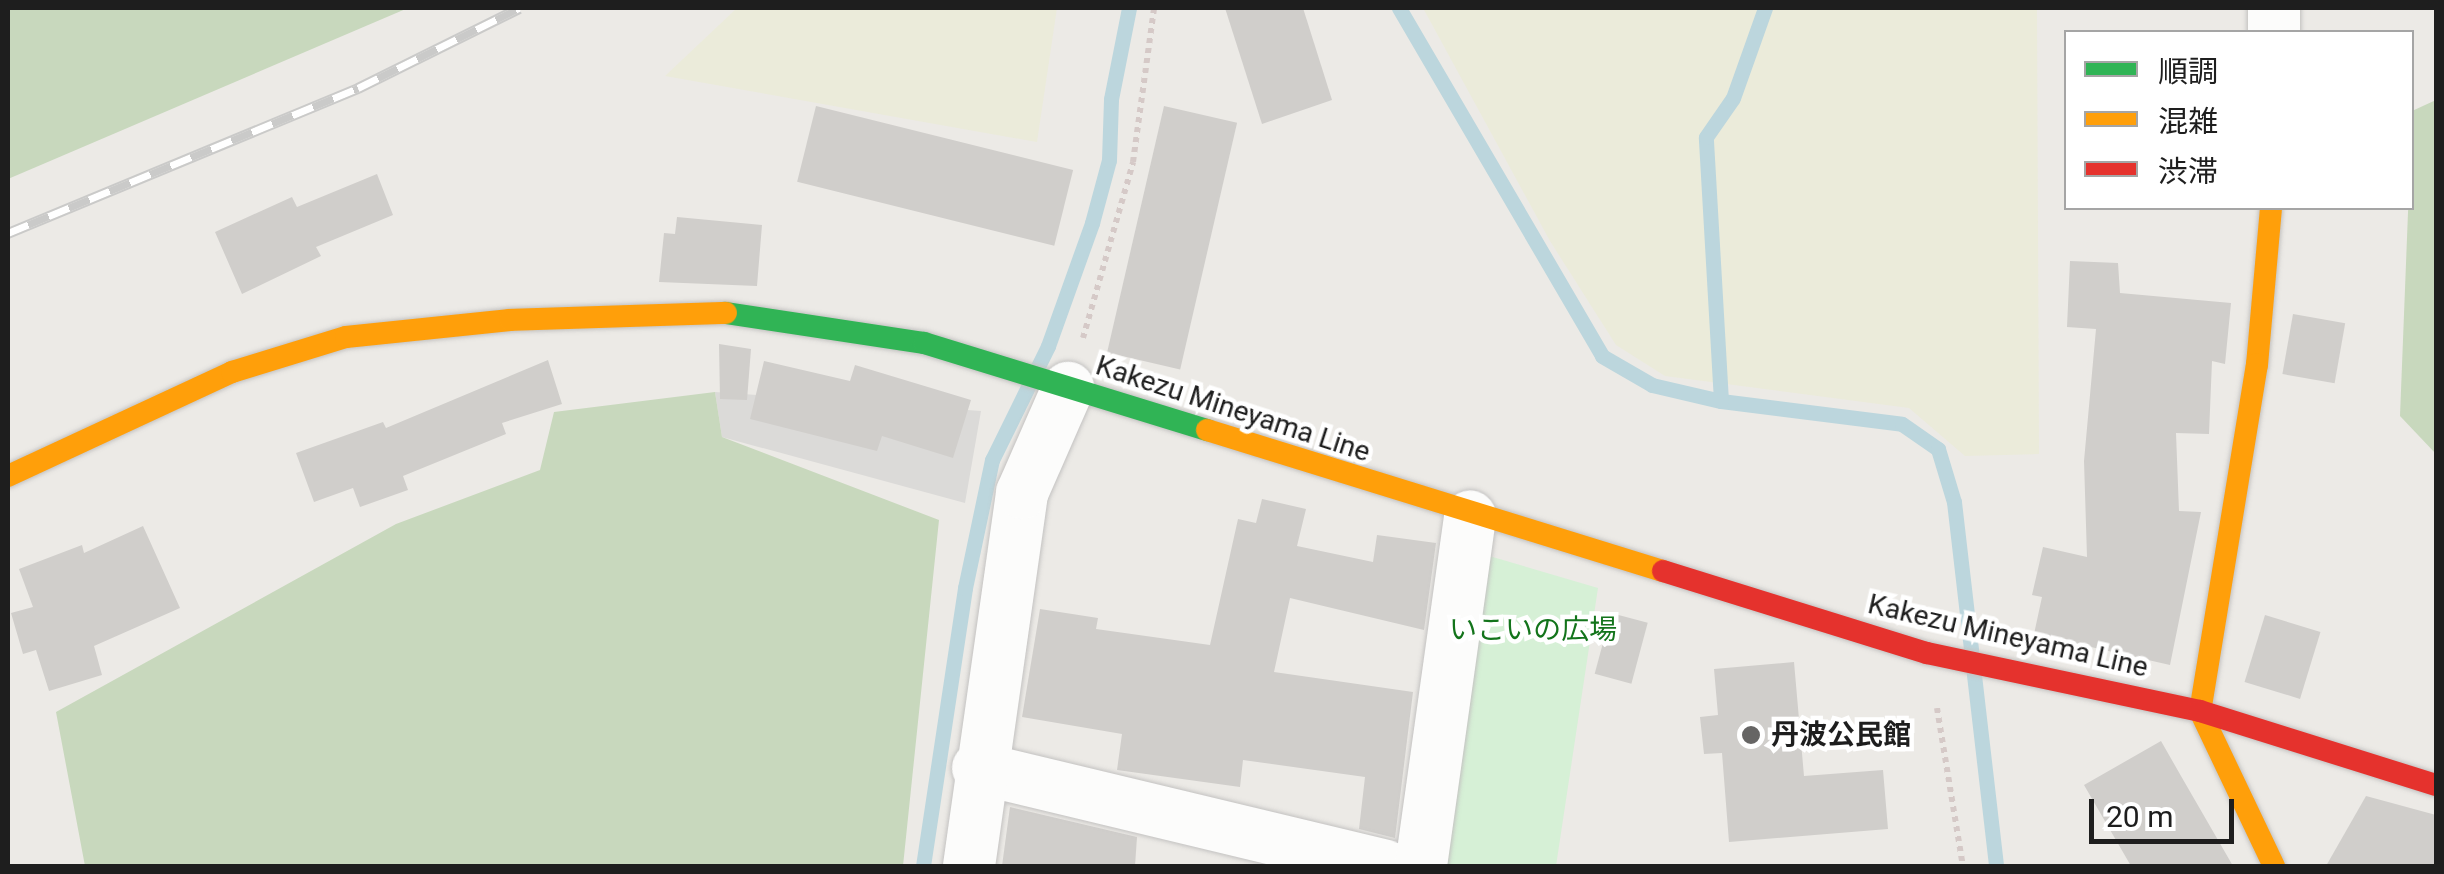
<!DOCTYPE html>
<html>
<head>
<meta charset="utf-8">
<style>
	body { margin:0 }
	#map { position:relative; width:2444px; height:874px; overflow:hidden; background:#eceae6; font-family:Roboto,"Noto Sans JP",sans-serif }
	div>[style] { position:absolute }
	.residential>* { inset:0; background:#dbdad8 }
	.farmland>* { inset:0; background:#ebebda }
	.forest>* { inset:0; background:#c8d8bd }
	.park>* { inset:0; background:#d6f0d6 }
	.stream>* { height:15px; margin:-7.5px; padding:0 7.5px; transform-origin:7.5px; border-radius:7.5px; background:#bcd6dd }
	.building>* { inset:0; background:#d0cecb; transform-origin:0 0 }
	.path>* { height:6px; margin-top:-3px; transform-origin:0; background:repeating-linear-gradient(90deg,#d5c9c7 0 5px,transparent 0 10px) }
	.roads { filter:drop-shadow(0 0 2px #c3c2c1) drop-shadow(0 0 2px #c3c2c1) }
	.street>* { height:52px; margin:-26px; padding:0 26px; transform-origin:26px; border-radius:26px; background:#fcfcfb }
	.fast>* { height:22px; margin:-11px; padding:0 11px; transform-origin:11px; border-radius:11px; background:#30b455 }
	.slow>* { height:22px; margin:-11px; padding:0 11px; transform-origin:11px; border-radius:11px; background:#ff9f0a }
	.jam>* { height:22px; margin:-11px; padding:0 11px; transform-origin:11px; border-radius:11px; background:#e5322d }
	.rail>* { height:11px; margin-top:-5.5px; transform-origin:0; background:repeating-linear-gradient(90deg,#fff 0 22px,#cacac9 0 44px); box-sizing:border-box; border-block:2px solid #cacac9 }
	.dots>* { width:28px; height:28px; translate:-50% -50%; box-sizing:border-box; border:5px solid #fff; border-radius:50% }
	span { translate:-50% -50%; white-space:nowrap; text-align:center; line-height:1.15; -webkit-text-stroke:9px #fff; paint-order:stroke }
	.street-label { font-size:28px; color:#1e1e1e }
	.park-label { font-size:28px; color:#13741b }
	.poi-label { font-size:28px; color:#1e1e1e; font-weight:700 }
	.left { translate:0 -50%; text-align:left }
	.frame { position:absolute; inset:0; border:10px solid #1e1e1e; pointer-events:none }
	.legend { position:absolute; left:2064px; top:30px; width:350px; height:180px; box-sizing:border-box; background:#fff; border:2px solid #a5a5a5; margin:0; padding:12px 18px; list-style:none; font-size:30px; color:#1e1e1e }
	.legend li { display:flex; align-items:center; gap:20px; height:50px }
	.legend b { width:50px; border:2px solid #a5a5a5 }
	.scale { position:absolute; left:2089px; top:799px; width:145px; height:45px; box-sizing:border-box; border:5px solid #1e1e1e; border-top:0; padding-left:12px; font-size:30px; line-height:35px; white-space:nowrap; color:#1e1e1e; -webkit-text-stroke:8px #fff; paint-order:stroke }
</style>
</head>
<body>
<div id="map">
	<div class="residential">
		<i style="clip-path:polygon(715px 392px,981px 411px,965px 503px,722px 437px)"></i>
	</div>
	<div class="farmland">
		<i style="clip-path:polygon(737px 8px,1057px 8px,1037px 142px,665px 76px)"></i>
		<i style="clip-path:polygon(1423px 8px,2037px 8px,2039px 454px,1965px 456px,1909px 408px,1665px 376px,1616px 345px,1550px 241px)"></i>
	</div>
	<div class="forest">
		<i style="clip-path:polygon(8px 8px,408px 8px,8px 179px)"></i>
		<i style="clip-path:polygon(2436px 100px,2436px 454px,2400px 416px,2412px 111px)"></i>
		<i style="clip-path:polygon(715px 392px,722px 437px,939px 520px,903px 866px,85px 866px,56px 712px,396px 524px,540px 470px,554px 412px)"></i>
	</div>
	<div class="park">
		<i style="clip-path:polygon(1486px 555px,1598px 588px,1556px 866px,1445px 866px)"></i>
	</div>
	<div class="stream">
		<i style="left:1399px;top:8px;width:403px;rotate:59.7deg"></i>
		<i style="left:1602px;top:356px;width:58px;rotate:30.1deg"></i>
		<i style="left:1652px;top:385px;width:71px;rotate:13.1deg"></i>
		<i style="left:1721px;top:401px;width:182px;rotate:7.2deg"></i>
		<i style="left:1902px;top:424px;width:44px;rotate:34.8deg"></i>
		<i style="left:1938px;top:449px;width:55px;rotate:73.2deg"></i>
		<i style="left:1954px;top:502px;width:366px;rotate:83.4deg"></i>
		<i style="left:1721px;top:401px;width:264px;rotate:-93.3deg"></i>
		<i style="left:1706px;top:137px;width:47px;rotate:-55.3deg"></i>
		<i style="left:1733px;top:98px;width:96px;rotate:-70.4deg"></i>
		<i style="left:923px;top:866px;width:281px;rotate:-81.4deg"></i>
		<i style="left:965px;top:588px;width:131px;rotate:-78.1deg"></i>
		<i style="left:992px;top:460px;width:127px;rotate:-63.8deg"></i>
		<i style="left:1048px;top:346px;width:131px;rotate:-70.3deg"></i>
		<i style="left:1092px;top:223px;width:65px;rotate:-74.9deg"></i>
		<i style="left:1109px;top:160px;width:61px;rotate:-88.1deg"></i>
		<i style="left:1111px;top:99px;width:93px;rotate:-78.8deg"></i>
	</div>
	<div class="building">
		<i style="clip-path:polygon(1225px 8px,1303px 8px,1332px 100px,1262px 124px)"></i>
		<i style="left:816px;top:106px;width:265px;height:78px;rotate:14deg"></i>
		<i style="left:1164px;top:106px;width:75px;height:253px;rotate:13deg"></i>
		<i style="clip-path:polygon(377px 174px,393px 215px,316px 247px,321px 256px,242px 294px,215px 232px,292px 197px,297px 207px)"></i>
		<i style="clip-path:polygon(677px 217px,762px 225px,757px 286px,659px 282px,664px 233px,675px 234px)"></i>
		<i style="clip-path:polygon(2070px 261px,2118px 263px,2120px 293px,2231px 303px,2225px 364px,2212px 361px,2209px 434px,2176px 433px,2179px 511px,2201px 512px,2170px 665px,2034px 634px,2042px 597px,2032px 595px,2043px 547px,2087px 557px,2084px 461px,2096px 329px,2067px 327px)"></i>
		<i style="left:2293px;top:314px;width:53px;height:61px;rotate:10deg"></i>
		<i style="clip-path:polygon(719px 344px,751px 349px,747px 400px,720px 399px)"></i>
		<i style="clip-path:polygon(548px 360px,562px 404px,502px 423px,506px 434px,403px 476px,408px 490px,360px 507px,353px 488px,314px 502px,296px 453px,383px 422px,386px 428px)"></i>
		<i style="clip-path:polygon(764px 361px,850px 381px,855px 365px,971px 400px,953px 458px,882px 436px,877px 451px,750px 419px)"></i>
		<i style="clip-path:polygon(1262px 499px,1306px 509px,1297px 546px,1373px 562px,1377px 535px,1436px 543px,1424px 630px,1290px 598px,1274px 672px,1413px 692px,1395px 838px,1359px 829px,1365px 777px,1243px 760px,1240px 787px,1117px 770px,1122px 734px,1022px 717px,1040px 609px,1098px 618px,1096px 629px,1210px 645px,1238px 519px,1256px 523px)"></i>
		<i style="clip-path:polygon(143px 526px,180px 608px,94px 646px,102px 675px,49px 691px,36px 650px,23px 654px,11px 613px,33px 607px,19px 569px,82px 545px,84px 553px)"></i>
		<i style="left:1611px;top:613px;width:38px;height:63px;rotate:15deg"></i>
		<i style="left:2265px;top:615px;width:58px;height:70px;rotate:17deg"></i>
		<i style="clip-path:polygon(1794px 662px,1804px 776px,1883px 770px,1888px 829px,1729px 842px,1722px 753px,1704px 754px,1700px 717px,1718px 715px,1714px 669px)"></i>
		<i style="clip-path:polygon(2161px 741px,2181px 776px,2233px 866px,2131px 866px,2084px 785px)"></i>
		<i style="clip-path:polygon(2366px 796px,2436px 815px,2436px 866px,2326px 866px)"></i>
		<i style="clip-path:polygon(1010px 807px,1137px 837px,1135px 866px,1002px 866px)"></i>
	</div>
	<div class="path">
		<i style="left:1083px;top:338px;width:183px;rotate:-74.1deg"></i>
		<i style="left:1133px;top:162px;width:155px;rotate:-82.2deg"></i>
		<i style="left:1937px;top:708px;width:160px;rotate:80.7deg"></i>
	</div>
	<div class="roads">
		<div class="street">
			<i style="left:2274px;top:8px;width:24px;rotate:90deg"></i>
			<i style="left:978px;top:768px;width:419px;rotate:13.5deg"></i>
			<i style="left:969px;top:866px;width:377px;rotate:-81.9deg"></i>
			<i style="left:1022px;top:493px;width:115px;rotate:-66.3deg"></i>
			<i style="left:1421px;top:866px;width:353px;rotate:-82deg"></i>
		</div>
		<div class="fast">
			<i style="left:726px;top:313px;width:200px;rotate:8.6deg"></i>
			<i style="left:924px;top:343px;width:296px;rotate:17.1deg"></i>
		</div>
		<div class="slow">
			<i style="left:2271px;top:208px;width:157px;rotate:95.1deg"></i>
			<i style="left:2257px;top:364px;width:352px;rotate:99.3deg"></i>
			<i style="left:2200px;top:711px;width:172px;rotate:64.5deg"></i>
			<i style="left:1207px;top:430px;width:477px;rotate:17.2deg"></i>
			<i style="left:8px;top:476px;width:247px;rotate:-24.9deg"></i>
			<i style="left:232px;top:372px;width:119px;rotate:-17.1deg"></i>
			<i style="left:346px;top:337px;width:165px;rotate:-5.9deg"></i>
			<i style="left:510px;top:320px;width:216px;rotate:-1.9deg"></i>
		</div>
		<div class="jam">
			<i style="left:1663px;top:571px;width:276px;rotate:17.3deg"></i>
			<i style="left:1927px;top:653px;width:279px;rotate:12deg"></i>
			<i style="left:2200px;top:711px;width:247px;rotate:17.4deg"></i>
		</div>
	</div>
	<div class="rail">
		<i style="left:8px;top:233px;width:379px;rotate:-22.5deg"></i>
		<i style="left:358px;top:88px;width:180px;rotate:-26.4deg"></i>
	</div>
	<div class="dots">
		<i style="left:1751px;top:735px;background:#666564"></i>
	</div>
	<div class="street-label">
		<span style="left:1233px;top:409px;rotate:18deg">Kakezu Mineyama Line</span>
		<span style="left:2008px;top:636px;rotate:13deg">Kakezu Mineyama Line</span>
	</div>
	<div class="park-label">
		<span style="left:1533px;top:630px">いこいの広場</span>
	</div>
	<div class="poi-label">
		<span class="left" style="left:1771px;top:735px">丹波公民館</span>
	</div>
	<div class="frame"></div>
	<ul class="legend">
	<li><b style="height:12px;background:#30b455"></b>順調</li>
	<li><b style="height:12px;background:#ff9f0a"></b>混雑</li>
	<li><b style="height:12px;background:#e5322d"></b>渋滞</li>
	</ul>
	<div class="scale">20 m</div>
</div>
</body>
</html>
